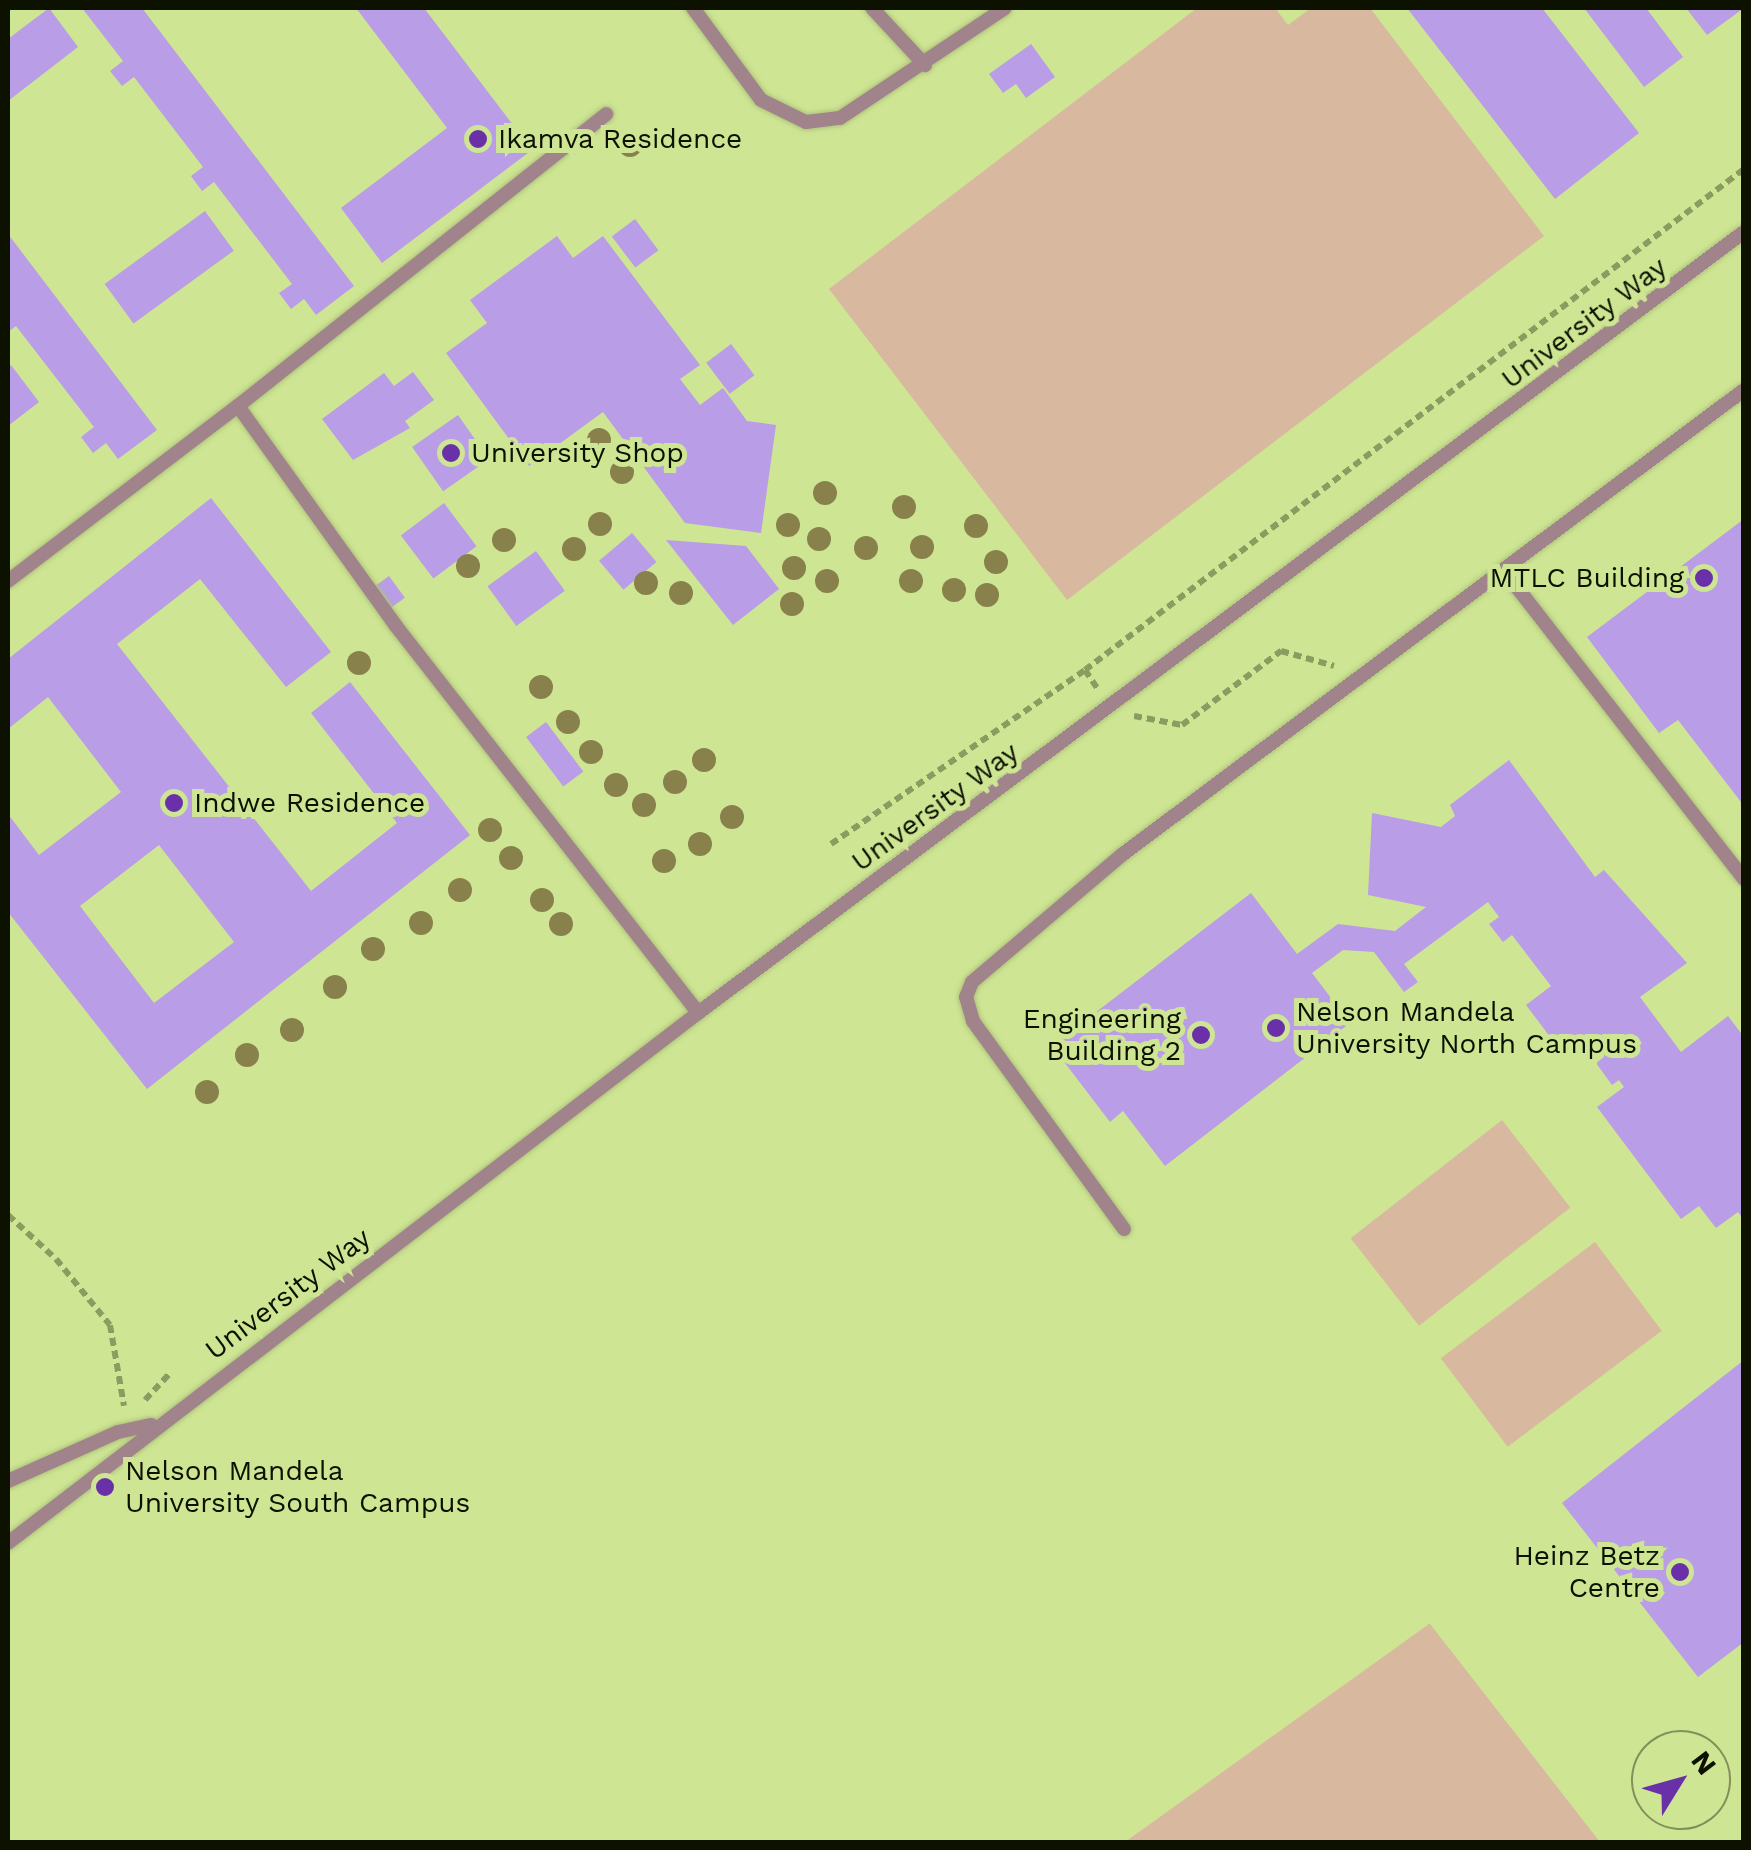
<!DOCTYPE html>
<html>
<head>
<meta charset="utf-8">
<style>
	body { margin:0 }
	#map { position:relative; width:1751px; height:1850px; overflow:hidden; background:#cee594; font-family:"Work Sans",sans-serif }
	div>[style] { position:absolute }
	.green>* { inset:0; background:#d8b89e; transform-origin:0 0 }
	.building>* { inset:0; background:#b99de6; transform-origin:0 0 }
	.path>* { height:6px; margin-top:-3px; transform-origin:0; background:repeating-linear-gradient(90deg,#8b9c61 0 8px,transparent 0 13px) }
	.roads { filter:drop-shadow(0 0 2px #afc37c) drop-shadow(0 0 2px #afc37c) }
	.lane>* { height:14px; margin:-7px; padding:0 7px; transform-origin:7px; border-radius:7px; background:#a1848b }
	.trees>* { width:24px; height:24px; margin:-12px; border-radius:50%; background:#89814b }
	.dots>* { width:28px; height:28px; translate:-50% -50%; box-sizing:border-box; border:5px solid #cee594; border-radius:50% }
	span { translate:-50% -50%; white-space:nowrap; text-align:center; line-height:1.15; -webkit-text-stroke:10px #cee594; paint-order:stroke }
	.poi-label { font-size:28px; color:#0c1100 }
	.left { translate:0 -50%; text-align:left }
	.right { translate:-100% -50%; text-align:right }
	.street-label { font-size:28px; color:#0c1100 }
	.frame { position:absolute; inset:0; border:10px solid #0c1100; pointer-events:none }
	.north { position:absolute; left:1631px; top:1730px; width:100px; height:100px; box-sizing:border-box; background:#cee594; border:2px solid #809059; border-radius:50%; rotate:53deg; font-size:28px; font-weight:700; line-height:40px; text-align:center; color:#0c1100 }
	.north::after { content:''; display:block; margin:auto; width:35px; height:45px; background:#6930a7; clip-path:polygon(50% 0,100% 100%,50% 72%,0 100%) }
</style>
</head>
<body>
<div id="map">
	<div class="green">
		<i style="clip-path:polygon(1197px 8px,1275px 8px,1288px 25px,1311px 8px,1370px 8px,1544px 236px,1067px 600px,829px 289px)"></i>
		<i style="left:1502px;top:1120px;width:111px;height:192px;rotate:52deg"></i>
		<i style="left:1595px;top:1242px;width:111px;height:193px;rotate:53deg"></i>
		<i style="clip-path:polygon(1430px 1624px,1600px 1842px,1125px 1842px,1429px 1624px)"></i>
	</div>
	<div class="building">
		<i style="clip-path:polygon(49px 8px,78px 47px,8px 101px,8px 39px)"></i>
		<i style="clip-path:polygon(82px 8px,142px 8px,354px 286px,316px 315px,304px 299px,291px 309px,279px 293px,292px 284px,214px 182px,202px 191px,191px 176px,203px 167px,134px 77px,122px 86px,110px 71px,123px 61px)"></i>
		<i style="clip-path:polygon(356px 8px,424px 8px,532px 150px,382px 263px,341px 208px,447px 128px)"></i>
		<i style="clip-path:polygon(1407px 8px,1542px 8px,1639px 133px,1555px 199px)"></i>
		<i style="clip-path:polygon(1584px 8px,1646px 8px,1683px 57px,1644px 87px)"></i>
		<i style="clip-path:polygon(1686px 8px,1744px 8px,1707px 35px)"></i>
		<i style="clip-path:polygon(1031px 44px,1055px 77px,1026px 98px,1016px 84px,1003px 93px,989px 74px)"></i>
		<i style="left:205px;top:211px;width:49px;height:124px;rotate:54deg"></i>
		<i style="left:635px;top:219px;width:39px;height:29px;rotate:53deg"></i>
		<i style="clip-path:polygon(8px 234px,157px 430px,118px 459px,106px 443px,93px 453px,81px 437px,94px 427px,16px 326px,8px 332px)"></i>
		<i style="clip-path:polygon(557px 236px,573px 258px,603px 236px,700px 365px,680px 379px,700px 405px,723px 388px,747px 421px,776px 425px,761px 533px,685px 523px,603px 412px,529px 466px,446px 353px,487px 323px,470px 300px)"></i>
		<i style="left:731px;top:344px;width:39px;height:31px;rotate:53deg"></i>
		<i style="clip-path:polygon(11px 365px,39px 402px,8px 426px,8px 368px)"></i>
		<i style="clip-path:polygon(413px 372px,434px 400px,405px 421px,410px 428px,353px 460px,322px 419px,384px 373px,394px 386px)"></i>
		<i style="left:458px;top:415px;width:54px;height:56px;rotate:55deg"></i>
		<i style="clip-path:polygon(evenodd,211px 498px,331px 652px,286px 687px,200px 579px,117px 644px,311px 891px,397px 823px,311px 713px,350px 682px,470px 835px,147px 1089px,8px 912px,8px 814px,39px 855px,121px 792px,48px 697px,8px 729px,8px 659px,211px 498px,159px 845px,234px 942px,154px 1003px,80px 906px,159px 845px)"></i>
		<i style="left:444px;top:503px;width:54px;height:54px;rotate:53deg"></i>
		<i style="clip-path:polygon(1744px 519px,1744px 806px,1678px 720px,1659px 733px,1587px 637px)"></i>
		<i style="left:632px;top:533px;width:38px;height:43px;rotate:50deg"></i>
		<i style="clip-path:polygon(666px 540px,746px 546px,779px 589px,733px 625px)"></i>
		<i style="left:536px;top:551px;width:49px;height:60px;rotate:54deg"></i>
		<i style="left:389px;top:576px;width:27px;height:23px;rotate:54deg"></i>
		<i style="left:546px;top:722px;width:62px;height:25px;rotate:53deg"></i>
		<i style="clip-path:polygon(1509px 760px,1595px 877px,1604px 870px,1687px 963px,1640px 997px,1681px 1052px,1728px 1016px,1744px 1037px,1744px 1220px,1738px 1212px,1716px 1228px,1699px 1206px,1681px 1219px,1597px 1107px,1624px 1087px,1619px 1080px,1612px 1085px,1596px 1063px,1604px 1057px,1591px 1039px,1566px 1058px,1526px 1005px,1551px 986px,1512px 935px,1503px 942px,1489px 924px,1499px 917px,1488px 902px,1404px 964px,1418px 982px,1404px 992px,1374px 952px,1343px 950px,1312px 973px,1350px 1023px,1165px 1166px,1123px 1111px,1110px 1122px,1052px 1046px,1251px 893px,1297px 954px,1338px 924px,1395px 931px,1426px 907px,1368px 895px,1372px 813px,1441px 827px,1455px 816px,1450px 805px)"></i>
		<i style="clip-path:polygon(1744px 1360px,1744px 1642px,1698px 1677px,1562px 1503px)"></i>
	</div>
	<div class="path">
		<i style="left:1085px;top:670px;width:23px;rotate:56deg"></i>
		<i style="left:1134px;top:716px;width:49px;rotate:10.6deg"></i>
		<i style="left:1182px;top:725px;width:124px;rotate:-36.8deg"></i>
		<i style="left:1281px;top:651px;width:55px;rotate:15.8deg"></i>
		<i style="left:831px;top:844px;width:308px;rotate:-34.4deg"></i>
		<i style="left:1085px;top:670px;width:828px;rotate:-37.24deg"></i>
		<i style="left:8px;top:1215px;width:65px;rotate:42.5deg"></i>
		<i style="left:56px;top:1259px;width:85px;rotate:50.7deg"></i>
		<i style="left:110px;top:1325px;width:82px;rotate:80.2deg"></i>
		<i style="left:145px;top:1400px;width:35px;rotate:-47deg"></i>
	</div>
	<div class="roads">
		<div class="lane">
			<i style="left:693px;top:8px;width:114px;rotate:53.5deg"></i>
			<i style="left:761px;top:100px;width:50px;rotate:26.1deg"></i>
			<i style="left:806px;top:122px;width:34px;rotate:-7deg"></i>
			<i style="left:840px;top:118px;width:198px;rotate:-33.7deg"></i>
			<i style="left:872px;top:8px;width:78px;rotate:47.1deg"></i>
			<i style="left:238px;top:406px;width:470px;rotate:-38.4deg"></i>
			<i style="left:1505px;top:572px;width:389px;rotate:52.1deg"></i>
			<i style="left:8px;top:581px;width:289px;rotate:-37.3deg"></i>
			<i style="left:238px;top:406px;width:271px;rotate:54.3deg"></i>
			<i style="left:396px;top:626px;width:491px;rotate:52deg"></i>
			<i style="left:1124px;top:1229px;width:257px;rotate:-126deg"></i>
			<i style="left:973px;top:1021px;width:25px;rotate:-106deg"></i>
			<i style="left:966px;top:997px;width:16px;rotate:-68deg"></i>
			<i style="left:972px;top:982px;width:198px;rotate:-40.3deg"></i>
			<i style="left:1123px;top:854px;width:775px;rotate:-36.77deg"></i>
			<i style="left:8px;top:1481px;width:120px;rotate:-24deg"></i>
			<i style="left:118px;top:1432px;width:34px;rotate:-12deg"></i>
			<i style="left:8px;top:1543px;width:870px;rotate:-37.53deg"></i>
			<i style="left:698px;top:1013px;width:1305px;rotate:-36.75deg"></i>
		</div>
	</div>
	<div class="trees">
		<i style="left:630px;top:145px"></i>
		<i style="left:599px;top:440px"></i>
		<i style="left:622px;top:472px"></i>
		<i style="left:825px;top:493px"></i>
		<i style="left:904px;top:507px"></i>
		<i style="left:600px;top:524px"></i>
		<i style="left:788px;top:525px"></i>
		<i style="left:976px;top:526px"></i>
		<i style="left:819px;top:539px"></i>
		<i style="left:504px;top:540px"></i>
		<i style="left:922px;top:547px"></i>
		<i style="left:866px;top:548px"></i>
		<i style="left:574px;top:549px"></i>
		<i style="left:996px;top:562px"></i>
		<i style="left:468px;top:566px"></i>
		<i style="left:794px;top:568px"></i>
		<i style="left:827px;top:581px"></i>
		<i style="left:911px;top:581px"></i>
		<i style="left:646px;top:583px"></i>
		<i style="left:954px;top:590px"></i>
		<i style="left:681px;top:593px"></i>
		<i style="left:987px;top:595px"></i>
		<i style="left:792px;top:604px"></i>
		<i style="left:359px;top:663px"></i>
		<i style="left:541px;top:687px"></i>
		<i style="left:568px;top:722px"></i>
		<i style="left:591px;top:752px"></i>
		<i style="left:704px;top:760px"></i>
		<i style="left:675px;top:782px"></i>
		<i style="left:616px;top:785px"></i>
		<i style="left:644px;top:805px"></i>
		<i style="left:732px;top:817px"></i>
		<i style="left:490px;top:830px"></i>
		<i style="left:700px;top:844px"></i>
		<i style="left:511px;top:858px"></i>
		<i style="left:664px;top:861px"></i>
		<i style="left:460px;top:890px"></i>
		<i style="left:542px;top:900px"></i>
		<i style="left:421px;top:923px"></i>
		<i style="left:561px;top:924px"></i>
		<i style="left:373px;top:949px"></i>
		<i style="left:335px;top:987px"></i>
		<i style="left:292px;top:1030px"></i>
		<i style="left:247px;top:1055px"></i>
		<i style="left:207px;top:1092px"></i>
	</div>
	<div class="dots">
		<i style="left:478px;top:139px;background:#6930a7"></i>
		<i style="left:451px;top:453px;background:#6930a7"></i>
		<i style="left:1704px;top:578px;background:#6930a7"></i>
		<i style="left:174px;top:803px;background:#6930a7"></i>
		<i style="left:1276px;top:1028px;background:#6930a7"></i>
		<i style="left:1201px;top:1035px;background:#6930a7"></i>
		<i style="left:105px;top:1487px;background:#6930a7"></i>
		<i style="left:1680px;top:1572px;background:#6930a7"></i>
	</div>
	<div class="poi-label">
		<span class="left" style="left:498px;top:139px">Ikamva Residence</span>
		<span class="left" style="left:471px;top:453px">University Shop</span>
		<span class="right" style="left:1684px;top:578px">MTLC Building</span>
		<span class="left" style="left:194px;top:803px">Indwe Residence</span>
		<span class="left" style="left:1296px;top:1028px">Nelson Mandela<br>University North Campus</span>
		<span class="right" style="left:1181px;top:1035px">Engineering<br>Building 2</span>
		<span class="left" style="left:125px;top:1487px">Nelson Mandela<br>University South Campus</span>
		<span class="right" style="left:1660px;top:1572px">Heinz Betz<br>Centre</span>
	</div>
	<div class="street-label">
		<span style="left:1584px;top:323px;rotate:-37deg">University Way</span>
		<span style="left:935px;top:807px;rotate:-36deg">University Way</span>
		<span style="left:288px;top:1294px;rotate:-37deg">University Way</span>
	</div>
	<div class="frame"></div>
	<div class="north">N</div>
</div>
</body>
</html>
